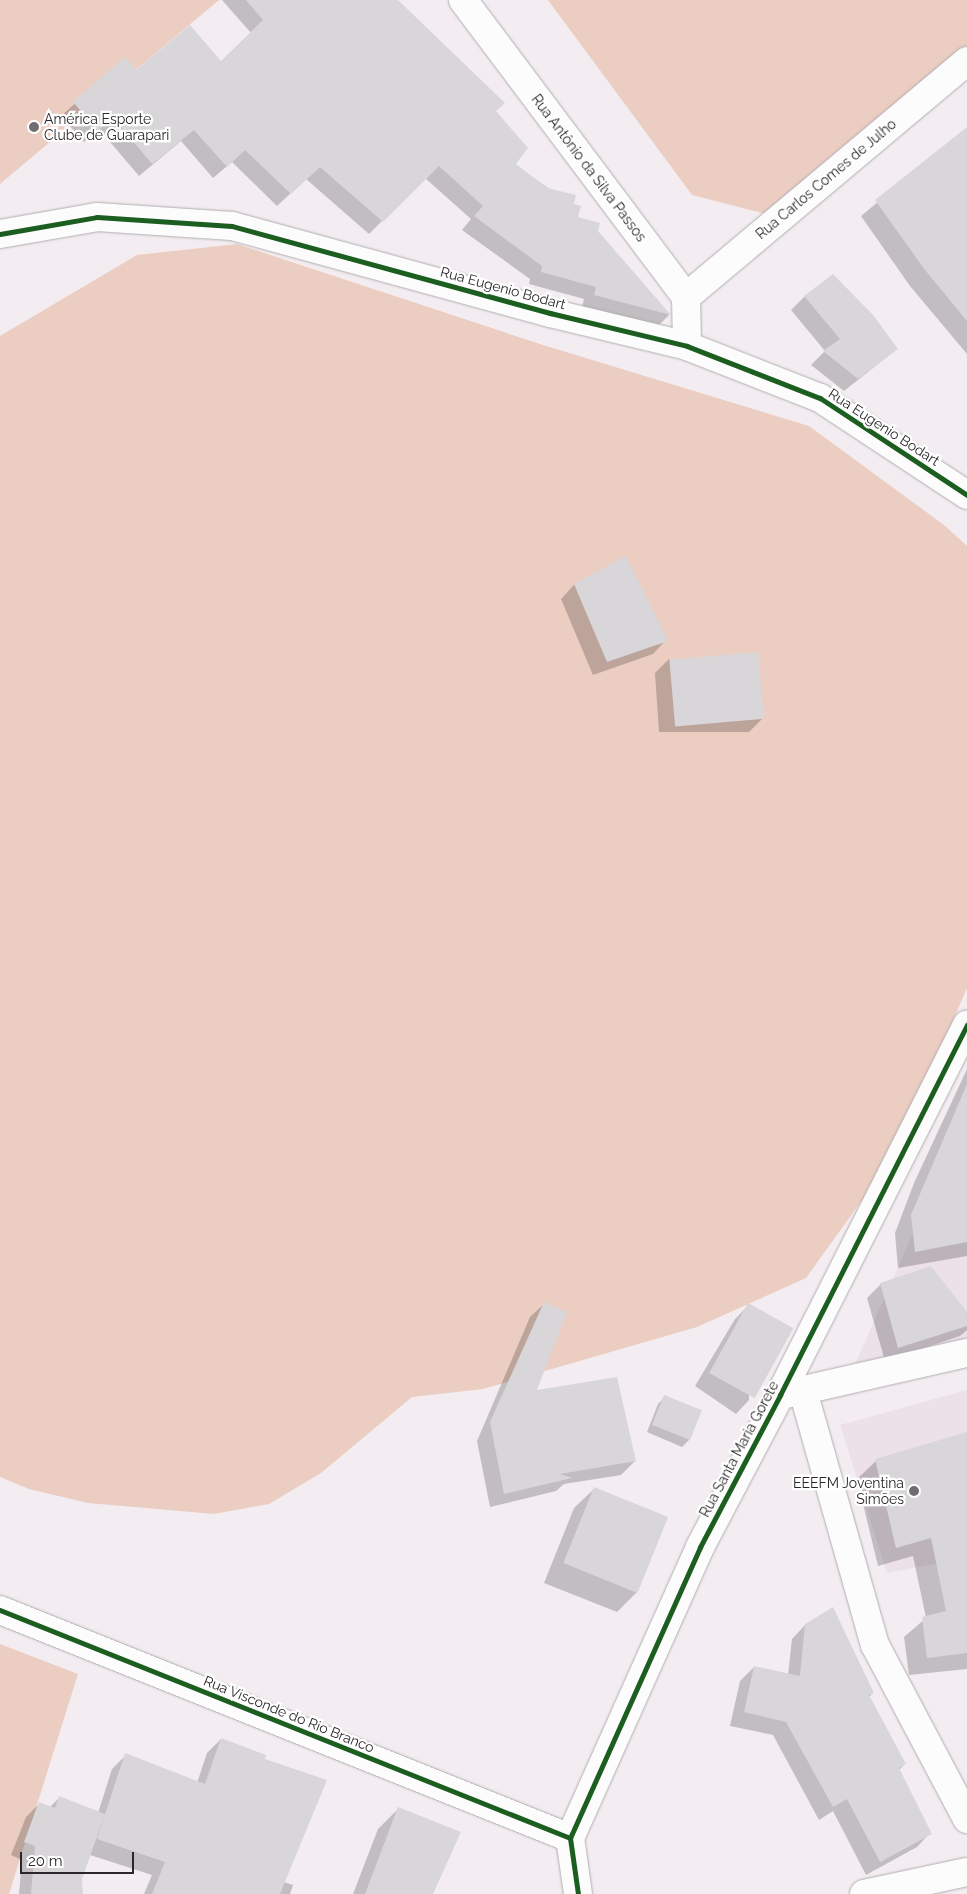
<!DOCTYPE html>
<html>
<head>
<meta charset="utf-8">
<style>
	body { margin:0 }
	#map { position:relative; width:967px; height:1894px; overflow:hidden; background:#f3edf1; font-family:Raleway,sans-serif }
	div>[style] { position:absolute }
	.built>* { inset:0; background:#ece0e9 }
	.green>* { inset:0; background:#ebcdc2 }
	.shadow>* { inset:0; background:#0003 }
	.building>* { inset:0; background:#d9d6da; transform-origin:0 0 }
	.roads { filter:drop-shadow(0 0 1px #b1adb0) drop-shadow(0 0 1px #b1adb0) }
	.street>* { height:28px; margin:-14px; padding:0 14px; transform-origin:14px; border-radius:14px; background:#fdfcfd }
	.secondary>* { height:28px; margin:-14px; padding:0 14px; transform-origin:14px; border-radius:14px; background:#fdfcfd }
	.cycleway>* { height:5px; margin:-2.5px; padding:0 2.5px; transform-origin:2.5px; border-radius:2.5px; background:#1b5e20 }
	.dots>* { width:14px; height:14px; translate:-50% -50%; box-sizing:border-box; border:2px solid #fff; border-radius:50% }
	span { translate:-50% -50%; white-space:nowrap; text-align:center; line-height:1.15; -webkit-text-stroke:4.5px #fff; paint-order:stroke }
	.poi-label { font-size:14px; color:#2a2629 }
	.left { translate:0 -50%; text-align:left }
	.right { translate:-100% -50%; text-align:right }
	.street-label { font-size:14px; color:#2a2629 }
	.scale { position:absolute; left:20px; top:1852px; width:114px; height:22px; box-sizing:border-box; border:2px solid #2a2629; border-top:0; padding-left:6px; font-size:15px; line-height:18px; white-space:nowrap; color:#2a2629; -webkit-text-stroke:4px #fff; paint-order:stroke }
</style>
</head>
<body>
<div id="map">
	<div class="built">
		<i style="clip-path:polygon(967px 1112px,967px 1344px,848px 1380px)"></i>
		<i style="clip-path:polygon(967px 1390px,967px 1558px,887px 1573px,840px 1425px)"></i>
	</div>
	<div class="green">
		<i style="clip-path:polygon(0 0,219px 0,0 184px)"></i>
		<i style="clip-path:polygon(548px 0,967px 0,967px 56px,778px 217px,692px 195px)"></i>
		<i style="clip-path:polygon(237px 244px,543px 345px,809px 426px,944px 525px,967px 546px,967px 988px,896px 1153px,806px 1278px,697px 1327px,483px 1389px,412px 1397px,321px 1473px,269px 1504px,214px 1514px,88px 1503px,29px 1489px,0 1477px,0 336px,137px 255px)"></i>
		<i style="clip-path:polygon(0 1644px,78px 1674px,9px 1894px,0 1894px)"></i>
	</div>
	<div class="shadow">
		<i style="clip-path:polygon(222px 0,397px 0,495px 112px,514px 164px,572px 205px,576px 218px,596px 231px,669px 315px,657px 327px,582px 307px,584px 299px,529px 284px,530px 279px,462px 230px,471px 219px,425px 178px,369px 234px,306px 179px,277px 206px,232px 162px,213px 178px,181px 141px,139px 176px,99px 129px,84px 142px,61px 116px,125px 59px,136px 71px,221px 63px,251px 33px)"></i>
		<i style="clip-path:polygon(967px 128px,967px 354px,910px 286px,861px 216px)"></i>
		<i style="clip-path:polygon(805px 296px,897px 349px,844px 391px,811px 365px,825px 351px,791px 310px)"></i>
		<i style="clip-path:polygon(626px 557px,666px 640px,653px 654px,593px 675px,561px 599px,574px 585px)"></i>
		<i style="clip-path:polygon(669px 659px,763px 718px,749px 732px,659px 732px,655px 673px)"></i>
		<i style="clip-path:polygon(967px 1069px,967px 1256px,898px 1268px,895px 1233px,914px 1183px)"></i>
		<i style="clip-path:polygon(881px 1284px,967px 1314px,967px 1330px,960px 1336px,885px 1361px,867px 1298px)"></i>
		<i style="clip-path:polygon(544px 1304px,535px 1392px,635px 1461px,621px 1475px,564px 1484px,556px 1491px,490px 1507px,477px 1441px,530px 1317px)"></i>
		<i style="clip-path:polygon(749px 1305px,749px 1400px,736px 1414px,695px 1386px,735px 1319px)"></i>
		<i style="clip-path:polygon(665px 1397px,689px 1440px,682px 1447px,647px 1432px,658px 1404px)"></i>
		<i style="clip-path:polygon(967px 1434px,967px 1669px,909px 1675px,904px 1637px,926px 1618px,913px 1556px,878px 1566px,857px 1479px,876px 1461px)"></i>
		<i style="clip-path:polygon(594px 1489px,666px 1518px,637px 1592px,617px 1612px,544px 1583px,574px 1508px)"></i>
		<i style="clip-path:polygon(806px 1624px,873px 1693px,869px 1697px,905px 1764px,899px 1770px,930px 1833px,917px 1847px,866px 1875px,833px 1811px,819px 1820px,773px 1735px,730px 1726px,740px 1681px,754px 1667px,788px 1675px,792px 1639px)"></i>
		<i style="clip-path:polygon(221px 1739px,284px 1882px,293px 1885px,290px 1894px,144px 1894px,152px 1875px,90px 1855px,81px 1879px,82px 1894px,19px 1894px,22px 1860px,11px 1855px,26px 1817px,40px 1803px,50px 1807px,60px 1797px,98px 1813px,112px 1769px,126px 1755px,197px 1783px,207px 1753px)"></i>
		<i style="clip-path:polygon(398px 1809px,432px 1894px,353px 1894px,378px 1829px)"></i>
	</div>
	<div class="building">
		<i style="clip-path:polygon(246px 0,398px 0,505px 103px,496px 111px,528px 148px,516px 164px,547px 188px,576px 195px,574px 204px,581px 206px,578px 217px,600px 223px,598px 231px,671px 315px,594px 295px,596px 287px,541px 272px,542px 266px,474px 216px,483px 206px,439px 166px,383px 222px,320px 167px,291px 194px,245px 150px,227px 167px,194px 130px,152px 164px,113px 117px,98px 131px,73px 102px,125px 57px,136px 70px,190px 25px,221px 61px,263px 20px)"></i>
		<i style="clip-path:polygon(967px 127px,967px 321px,925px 270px,875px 200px)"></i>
		<i style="clip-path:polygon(833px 274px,873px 315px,898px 349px,858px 379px,823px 351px,840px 339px,804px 296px)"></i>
		<i style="clip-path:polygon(626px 556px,668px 641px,607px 662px,574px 584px)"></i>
		<i style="left:758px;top:652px;width:67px;height:89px;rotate:85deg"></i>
		<i style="clip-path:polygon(967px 1084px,967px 1242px,915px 1252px,911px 1215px)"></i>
		<i style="clip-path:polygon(931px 1266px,967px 1312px,967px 1326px,898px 1348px,880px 1283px)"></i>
		<i style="clip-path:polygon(544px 1302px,567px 1312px,537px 1390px,617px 1377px,636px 1461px,560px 1474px,572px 1478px,504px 1494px,490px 1422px)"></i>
		<i style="left:748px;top:1303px;width:52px;height:80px;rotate:29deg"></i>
		<i style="left:664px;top:1395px;width:41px;height:32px;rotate:22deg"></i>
		<i style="clip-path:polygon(967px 1432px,967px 1653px,927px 1658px,922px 1617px,946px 1611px,931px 1538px,896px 1548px,875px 1459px)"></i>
		<i style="left:594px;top:1487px;width:80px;height:82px;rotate:22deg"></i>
		<i style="clip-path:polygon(833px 1607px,874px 1693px,869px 1695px,906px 1764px,899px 1768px,932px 1834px,880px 1862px,847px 1799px,833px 1807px,786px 1722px,744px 1712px,754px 1666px,800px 1676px,805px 1624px)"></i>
		<i style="clip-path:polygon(221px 1738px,266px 1755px,265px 1759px,327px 1780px,280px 1894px,152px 1894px,165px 1862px,97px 1839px,125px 1753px,205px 1784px)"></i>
		<i style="clip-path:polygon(59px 1796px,105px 1814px,82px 1879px,83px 1894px,31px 1894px,35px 1846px,24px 1842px,39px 1802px,55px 1808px)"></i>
		<i style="clip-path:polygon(398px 1807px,461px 1832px,433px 1894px,365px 1894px)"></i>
	</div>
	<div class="roads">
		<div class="street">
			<i style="left:463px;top:0;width:371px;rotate:53.1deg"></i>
			<i style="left:686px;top:297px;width:49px;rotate:88.8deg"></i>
			<i style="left:686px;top:297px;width:367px;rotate:-40deg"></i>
			<i style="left:803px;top:1391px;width:264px;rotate:74.2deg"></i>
			<i style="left:875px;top:1645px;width:197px;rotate:62.1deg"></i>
			<i style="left:786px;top:1394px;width:186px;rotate:-12.8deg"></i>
			<i style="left:0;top:1610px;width:614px;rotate:21.8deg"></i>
			<i style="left:578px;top:1894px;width:57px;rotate:-98.1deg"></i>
			<i style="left:570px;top:1838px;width:319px;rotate:-65.9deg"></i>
			<i style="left:700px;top:1547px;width:172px;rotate:-62.2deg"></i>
			<i style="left:780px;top:1395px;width:415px;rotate:-63.2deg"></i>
			<i style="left:864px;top:1894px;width:105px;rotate:-12.1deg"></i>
		</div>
		<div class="secondary">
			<i style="left:0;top:234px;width:98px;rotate:-9.9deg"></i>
			<i style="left:97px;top:217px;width:135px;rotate:3.8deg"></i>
			<i style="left:232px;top:226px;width:330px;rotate:15.3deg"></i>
			<i style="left:550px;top:313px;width:141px;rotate:13.5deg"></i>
			<i style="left:687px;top:346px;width:143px;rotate:21.4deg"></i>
			<i style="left:820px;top:398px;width:176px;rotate:33.4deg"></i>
		</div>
	</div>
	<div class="cycleway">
		<i style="left:0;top:234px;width:98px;rotate:-9.9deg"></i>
		<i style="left:97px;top:217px;width:135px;rotate:3.8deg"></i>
		<i style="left:232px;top:226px;width:330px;rotate:15.3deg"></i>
		<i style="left:550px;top:313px;width:141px;rotate:13.5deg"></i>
		<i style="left:687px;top:346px;width:143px;rotate:21.4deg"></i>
		<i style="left:820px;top:398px;width:176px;rotate:33.4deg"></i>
		<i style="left:0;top:1610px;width:614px;rotate:21.8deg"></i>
		<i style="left:578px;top:1894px;width:57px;rotate:-98.1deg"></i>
		<i style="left:570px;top:1838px;width:319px;rotate:-65.9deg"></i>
		<i style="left:700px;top:1547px;width:172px;rotate:-62.2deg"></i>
		<i style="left:780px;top:1395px;width:415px;rotate:-63.2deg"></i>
	</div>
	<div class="dots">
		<i style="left:34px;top:127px;background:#706c6f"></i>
		<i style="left:914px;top:1491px;background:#706c6f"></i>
	</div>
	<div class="poi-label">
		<span class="left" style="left:44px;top:127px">América Esporte<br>Clube de Guarapari</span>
		<span class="right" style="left:904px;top:1491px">EEEFM Joventina<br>Simões</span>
	</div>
	<div class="street-label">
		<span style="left:589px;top:168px;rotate:53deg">Rua Antônio da Silva Passos</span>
		<span style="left:826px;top:179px;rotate:-40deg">Rua Carlos Comes de Julho</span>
		<span style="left:503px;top:288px;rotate:15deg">Rua Eugenio Bodart</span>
		<span style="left:884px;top:427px;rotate:33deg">Rua Eugenio Bodart</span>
		<span style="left:739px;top:1449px;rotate:-62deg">Rua Santa Maria Gorete</span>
		<span style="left:289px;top:1714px;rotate:22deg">Rua Visconde do Rio Branco</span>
	</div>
	<div class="scale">20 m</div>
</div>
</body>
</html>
